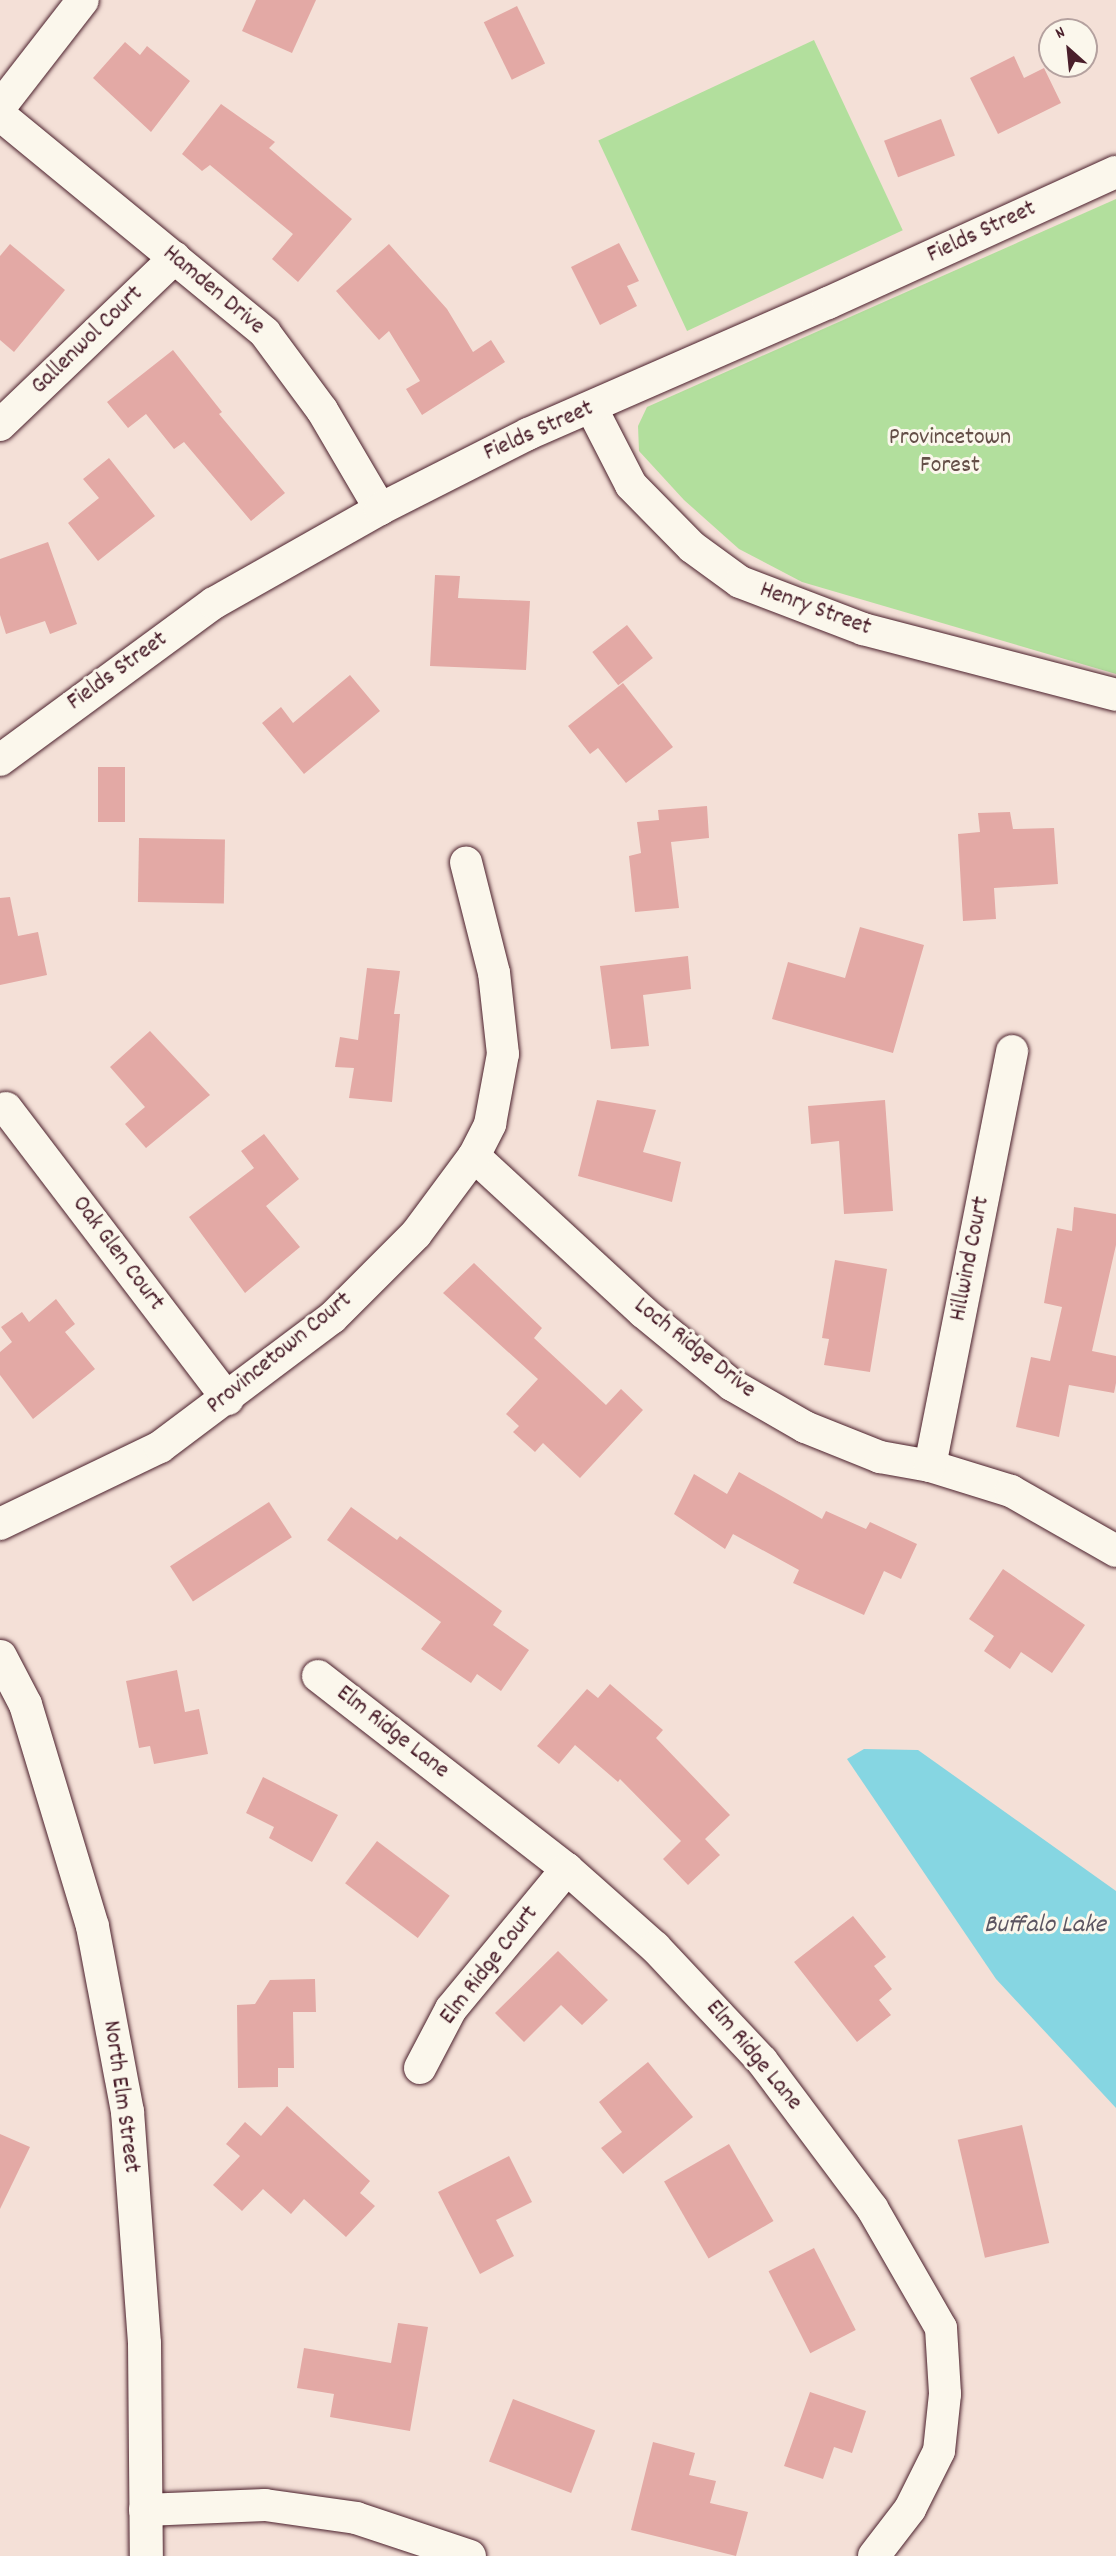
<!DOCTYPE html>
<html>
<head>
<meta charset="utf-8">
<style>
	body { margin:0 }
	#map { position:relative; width:1116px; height:2556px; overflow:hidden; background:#f4e0d7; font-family:Dekko,sans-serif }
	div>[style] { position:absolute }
	.green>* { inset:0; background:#b2df9d; transform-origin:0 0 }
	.water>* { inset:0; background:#86d6e2 }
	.building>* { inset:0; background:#e3a9a5; transform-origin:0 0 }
	.roads { filter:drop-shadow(0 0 2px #4a1f2b) drop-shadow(0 0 2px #4a1f2b) }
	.minor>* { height:32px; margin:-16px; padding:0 16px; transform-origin:16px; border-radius:16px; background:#fbf7ec }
	.secondary>* { height:33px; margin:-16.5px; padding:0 16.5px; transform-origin:16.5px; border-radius:16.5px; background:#fbf7ec }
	span { translate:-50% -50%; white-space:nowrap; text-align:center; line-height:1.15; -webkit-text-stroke:6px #fbf7ec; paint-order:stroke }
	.street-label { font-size:24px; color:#4a1f2b }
	.park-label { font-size:24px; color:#644f48 }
	.water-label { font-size:26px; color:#5c5662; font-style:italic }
	.north { position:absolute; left:1038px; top:18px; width:60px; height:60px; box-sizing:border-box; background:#fbf7ec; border:2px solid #b4a19f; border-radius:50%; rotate:333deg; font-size:16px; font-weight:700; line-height:24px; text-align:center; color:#4a1f2b }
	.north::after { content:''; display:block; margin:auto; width:21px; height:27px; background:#4a1f2b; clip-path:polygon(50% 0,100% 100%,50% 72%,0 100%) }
</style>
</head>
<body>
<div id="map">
	<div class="green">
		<i style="left:814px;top:40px;width:210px;height:238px;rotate:65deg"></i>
		<i style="clip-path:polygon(1116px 199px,1116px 674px,802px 582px,739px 549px,684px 500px,639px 451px,638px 426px,647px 407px)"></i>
	</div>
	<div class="water">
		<i style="clip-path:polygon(864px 1749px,918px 1750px,1116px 1891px,1116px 2108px,996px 1979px,847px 1759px)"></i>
	</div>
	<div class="building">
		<i style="clip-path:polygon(256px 0,316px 0,292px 53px,242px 31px)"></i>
		<i style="left:517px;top:6px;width:64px;height:37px;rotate:64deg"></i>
		<i style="clip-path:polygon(125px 42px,140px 55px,147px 46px,190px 81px,151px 132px,93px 78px)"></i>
		<i style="clip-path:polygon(1014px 56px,1024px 78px,1044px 68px,1061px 103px,998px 134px,970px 78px)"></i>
		<i style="clip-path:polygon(221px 104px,275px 142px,269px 148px,352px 219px,298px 282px,272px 259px,293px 234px,210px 165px,202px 171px,182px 154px)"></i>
		<i style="left:941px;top:119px;width:39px;height:61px;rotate:69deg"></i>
		<i style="clip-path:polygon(619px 243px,639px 281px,627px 286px,637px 306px,600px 325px,571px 267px)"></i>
		<i style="clip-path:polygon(10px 244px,65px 290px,14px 352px,0 340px,0 256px)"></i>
		<i style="clip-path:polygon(389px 244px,447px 309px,473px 352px,491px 340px,505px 362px,422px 415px,406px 389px,420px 381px,389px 331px,379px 340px,336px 291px)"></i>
		<i style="clip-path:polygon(173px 350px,222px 412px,219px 414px,285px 493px,251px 521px,184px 442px,174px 449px,146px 414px,128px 428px,107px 402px)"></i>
		<i style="clip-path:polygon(109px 458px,155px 516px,98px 561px,68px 523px,99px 498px,83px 479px)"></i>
		<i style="clip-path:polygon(48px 542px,77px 624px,50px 634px,45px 621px,6px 634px,0 615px,0 559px)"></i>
		<i style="clip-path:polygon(435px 575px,460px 576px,458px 598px,530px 601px,526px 670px,430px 666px)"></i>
		<i style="left:627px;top:625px;width:42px;height:44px;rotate:52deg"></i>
		<i style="clip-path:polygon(350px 675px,380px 711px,304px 774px,262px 723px,281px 707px,293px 723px)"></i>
		<i style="clip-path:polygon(623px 683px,673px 747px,626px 783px,598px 748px,590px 754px,568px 726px)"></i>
		<i style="left:98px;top:767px;width:27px;height:55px"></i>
		<i style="clip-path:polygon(707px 806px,709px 838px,671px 842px,679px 908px,635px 912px,629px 856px,641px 853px,637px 822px,659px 820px,658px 810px)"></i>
		<i style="clip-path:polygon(1010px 812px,1013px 829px,1054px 828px,1058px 884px,994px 888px,996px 919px,963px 921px,958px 834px,980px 832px,978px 813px)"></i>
		<i style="left:139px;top:838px;width:86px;height:64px;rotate:1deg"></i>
		<i style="clip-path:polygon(10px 897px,18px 936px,38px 932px,47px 975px,0 985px,0 898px)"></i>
		<i style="clip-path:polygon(860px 927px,924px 945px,893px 1053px,772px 1019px,788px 962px,845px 978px)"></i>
		<i style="clip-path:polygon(688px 956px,691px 989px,643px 995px,649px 1046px,611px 1049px,600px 966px)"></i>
		<i style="clip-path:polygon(367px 968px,400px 971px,394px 1014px,400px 1014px,392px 1102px,349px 1098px,354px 1068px,335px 1067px,340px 1037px,358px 1040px)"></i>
		<i style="clip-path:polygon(150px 1031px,210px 1095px,146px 1148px,125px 1124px,145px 1107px,110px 1067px)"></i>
		<i style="clip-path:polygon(597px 1100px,656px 1110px,643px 1152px,681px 1162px,672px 1202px,578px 1176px)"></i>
		<i style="clip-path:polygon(885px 1100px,893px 1211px,844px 1214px,839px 1141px,811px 1144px,808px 1106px)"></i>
		<i style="clip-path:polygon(264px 1134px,299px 1179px,266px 1206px,300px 1247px,245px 1293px,189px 1217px,254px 1168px,241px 1151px)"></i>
		<i style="clip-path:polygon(1074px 1207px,1116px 1214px,1116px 1245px,1092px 1351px,1116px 1356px,1116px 1383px,1114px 1393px,1069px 1385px,1059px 1437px,1016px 1427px,1031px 1357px,1050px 1361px,1062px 1307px,1044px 1303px,1057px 1228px,1072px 1231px)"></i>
		<i style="clip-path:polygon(835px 1260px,887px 1269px,870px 1372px,824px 1365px,829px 1339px,822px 1338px)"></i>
		<i style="clip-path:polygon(474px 1263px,542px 1328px,534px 1338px,606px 1405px,621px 1389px,643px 1410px,580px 1478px,543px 1443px,535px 1452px,513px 1432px,519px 1426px,506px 1414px,538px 1379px,443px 1293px)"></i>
		<i style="clip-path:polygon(56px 1299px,75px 1324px,65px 1332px,95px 1369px,33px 1419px,0 1375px,0 1352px,12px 1342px,1px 1327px,22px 1312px,29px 1322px)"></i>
		<i style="clip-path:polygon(739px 1472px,822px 1519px,826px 1511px,866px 1529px,870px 1522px,917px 1544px,901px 1579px,884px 1571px,864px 1615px,793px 1583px,799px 1570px,733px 1534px,725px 1549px,674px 1514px,694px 1474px,727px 1494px)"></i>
		<i style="left:269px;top:1502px;width:42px;height:118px;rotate:57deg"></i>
		<i style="clip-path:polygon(351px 1507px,397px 1540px,400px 1536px,502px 1611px,493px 1625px,529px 1650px,501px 1691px,477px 1674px,471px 1683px,421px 1649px,441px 1622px,327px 1540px)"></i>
		<i style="clip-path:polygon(1003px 1569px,1085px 1625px,1052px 1673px,1021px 1652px,1010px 1669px,984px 1651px,994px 1636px,969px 1619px)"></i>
		<i style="clip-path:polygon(177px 1670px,185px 1712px,199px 1709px,208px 1754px,154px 1764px,150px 1746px,139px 1748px,126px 1681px)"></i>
		<i style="clip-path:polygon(610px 1684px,663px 1730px,656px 1738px,730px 1815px,705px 1839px,720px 1855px,688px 1885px,663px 1859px,681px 1841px,620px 1779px,618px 1782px,575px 1745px,559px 1764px,537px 1746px,587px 1689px,598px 1698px)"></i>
		<i style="clip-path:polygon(263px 1777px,338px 1815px,312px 1862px,269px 1838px,274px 1827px,246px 1813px)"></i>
		<i style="left:377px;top:1841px;width:91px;height:53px;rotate:37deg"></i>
		<i style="clip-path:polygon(853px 1916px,886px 1957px,874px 1966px,892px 1989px,879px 2000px,891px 2015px,857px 2042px,794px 1962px)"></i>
		<i style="clip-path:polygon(558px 1951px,608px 2000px,582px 2025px,561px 2005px,524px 2042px,495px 2013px)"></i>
		<i style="clip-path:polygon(315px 1979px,316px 2012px,293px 2012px,294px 2068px,278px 2068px,278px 2087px,238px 2088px,237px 2005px,255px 2004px,270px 1980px)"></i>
		<i style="clip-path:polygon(648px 2062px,693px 2117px,623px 2174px,601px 2148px,622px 2132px,599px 2102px)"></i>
		<i style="clip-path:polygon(287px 2106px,370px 2181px,360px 2193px,375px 2206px,346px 2237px,304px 2199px,291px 2214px,263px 2189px,242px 2211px,213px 2185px,240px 2156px,226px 2144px,245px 2122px,261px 2136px)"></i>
		<i style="left:1022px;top:2125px;width:121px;height:66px;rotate:77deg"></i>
		<i style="clip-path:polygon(0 2134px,30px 2147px,0 2209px)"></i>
		<i style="left:729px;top:2144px;width:89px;height:75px;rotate:60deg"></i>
		<i style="clip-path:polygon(509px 2156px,532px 2202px,496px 2220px,514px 2256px,480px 2274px,438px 2192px)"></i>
		<i style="left:814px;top:2248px;width:92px;height:51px;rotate:63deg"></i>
		<i style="clip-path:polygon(398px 2323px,428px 2327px,410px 2431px,330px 2417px,334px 2394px,297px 2388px,304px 2348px,391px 2363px)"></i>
		<i style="clip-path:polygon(810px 2392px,866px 2411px,852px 2453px,834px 2447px,823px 2479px,784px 2466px)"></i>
		<i style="left:513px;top:2399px;width:88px;height:67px;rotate:21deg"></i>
		<i style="clip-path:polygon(653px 2442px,695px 2453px,689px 2475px,716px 2481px,710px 2503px,748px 2512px,736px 2556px,631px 2530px)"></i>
	</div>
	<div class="roads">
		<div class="minor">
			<i style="left:0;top:107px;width:135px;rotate:-52.2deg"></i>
			<i style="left:0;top:115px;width:343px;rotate:39.4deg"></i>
			<i style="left:265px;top:333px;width:96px;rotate:53.5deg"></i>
			<i style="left:322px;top:410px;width:115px;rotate:59.6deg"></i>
			<i style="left:592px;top:409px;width:85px;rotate:62.8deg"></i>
			<i style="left:631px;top:485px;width:87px;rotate:45.5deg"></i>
			<i style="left:692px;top:547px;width:59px;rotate:36.1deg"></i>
			<i style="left:740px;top:582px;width:132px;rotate:20.9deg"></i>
			<i style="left:863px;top:629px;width:261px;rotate:14.6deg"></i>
			<i style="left:0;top:425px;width:242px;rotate:-43.7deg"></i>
			<i style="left:0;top:760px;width:265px;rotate:-36.3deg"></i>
			<i style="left:214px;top:603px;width:191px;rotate:-29.5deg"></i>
			<i style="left:380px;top:509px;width:166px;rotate:-26.9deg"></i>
			<i style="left:528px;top:434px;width:327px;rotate:-23.6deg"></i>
			<i style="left:828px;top:303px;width:316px;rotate:-24.5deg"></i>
			<i style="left:6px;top:1108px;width:366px;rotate:52.7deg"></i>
			<i style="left:474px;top:1156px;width:230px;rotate:42.7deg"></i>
			<i style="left:643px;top:1312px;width:115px;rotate:39.4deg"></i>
			<i style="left:732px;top:1385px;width:84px;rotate:29.9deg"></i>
			<i style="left:805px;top:1427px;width:81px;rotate:21.8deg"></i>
			<i style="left:880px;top:1457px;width:51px;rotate:10.2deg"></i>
			<i style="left:930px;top:1466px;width:85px;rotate:17.2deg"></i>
			<i style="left:1011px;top:1491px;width:121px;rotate:29.7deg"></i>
			<i style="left:930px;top:1466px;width:423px;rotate:-78.8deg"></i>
			<i style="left:0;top:1524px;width:178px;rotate:-25.7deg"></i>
			<i style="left:160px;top:1447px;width:215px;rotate:-36.9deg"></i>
			<i style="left:332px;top:1318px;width:119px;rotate:-45deg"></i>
			<i style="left:416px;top:1234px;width:97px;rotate:-53.4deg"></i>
			<i style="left:474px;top:1156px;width:36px;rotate:-63deg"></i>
			<i style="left:490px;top:1124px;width:71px;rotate:-79.5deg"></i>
			<i style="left:503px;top:1054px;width:81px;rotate:-96.3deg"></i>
			<i style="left:494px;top:973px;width:114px;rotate:-104.2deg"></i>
			<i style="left:318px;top:1676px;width:315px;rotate:37.8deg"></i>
			<i style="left:567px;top:1869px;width:118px;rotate:41.6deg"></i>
			<i style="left:655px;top:1947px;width:156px;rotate:46.8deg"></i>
			<i style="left:762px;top:2061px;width:184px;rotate:53.2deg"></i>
			<i style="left:872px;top:2208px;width:138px;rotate:60.1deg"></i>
			<i style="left:941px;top:2328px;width:66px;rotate:86.5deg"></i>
			<i style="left:945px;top:2394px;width:57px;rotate:96deg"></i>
			<i style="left:939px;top:2451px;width:65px;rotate:116.6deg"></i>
			<i style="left:910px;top:2509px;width:59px;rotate:127.5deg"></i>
			<i style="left:420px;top:2068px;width:67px;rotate:-62.3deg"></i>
			<i style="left:451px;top:2009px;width:182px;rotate:-50.4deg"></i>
			<i style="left:145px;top:2510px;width:120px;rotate:-2.4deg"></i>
			<i style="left:265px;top:2505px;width:92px;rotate:8.1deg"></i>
			<i style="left:356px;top:2518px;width:120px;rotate:18.4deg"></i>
		</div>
		<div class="secondary">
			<i style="left:0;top:1656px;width:54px;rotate:62.5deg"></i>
			<i style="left:25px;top:1704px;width:232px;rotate:73.2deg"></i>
			<i style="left:92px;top:1926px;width:188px;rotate:79.3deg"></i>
			<i style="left:127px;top:2111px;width:233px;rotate:85.8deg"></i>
			<i style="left:144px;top:2343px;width:213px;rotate:89.5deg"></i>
		</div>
	</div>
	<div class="street-label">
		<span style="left:982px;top:233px;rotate:-25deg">Fields Street</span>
		<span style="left:213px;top:291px;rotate:40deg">Hamden Drive</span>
		<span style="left:88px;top:341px;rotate:-44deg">Gallenwol Court</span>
		<span style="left:539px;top:432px;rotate:-24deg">Fields Street</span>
		<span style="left:815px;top:610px;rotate:20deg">Henry Street</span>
		<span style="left:118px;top:672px;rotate:-36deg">Fields Street</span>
		<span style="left:117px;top:1254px;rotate:53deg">Oak Glen Court</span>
		<span style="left:971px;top:1259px;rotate:-79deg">Hillwind Court</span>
		<span style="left:694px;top:1349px;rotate:38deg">Loch Ridge Drive</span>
		<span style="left:280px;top:1354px;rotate:-39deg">Provincetown Court</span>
		<span style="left:392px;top:1733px;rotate:38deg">Elm Ridge Lane</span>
		<span style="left:490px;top:1966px;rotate:-52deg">Elm Ridge Court</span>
		<span style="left:753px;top:2056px;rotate:50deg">Elm Ridge Lane</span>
		<span style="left:120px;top:2097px;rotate:82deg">North Elm Street</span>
	</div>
	<div class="park-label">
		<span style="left:950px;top:453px">Provincetown<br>Forest</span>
	</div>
	<div class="water-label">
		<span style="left:1045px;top:1926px">Buffalo Lake</span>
	</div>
	<div class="north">N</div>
</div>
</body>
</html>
